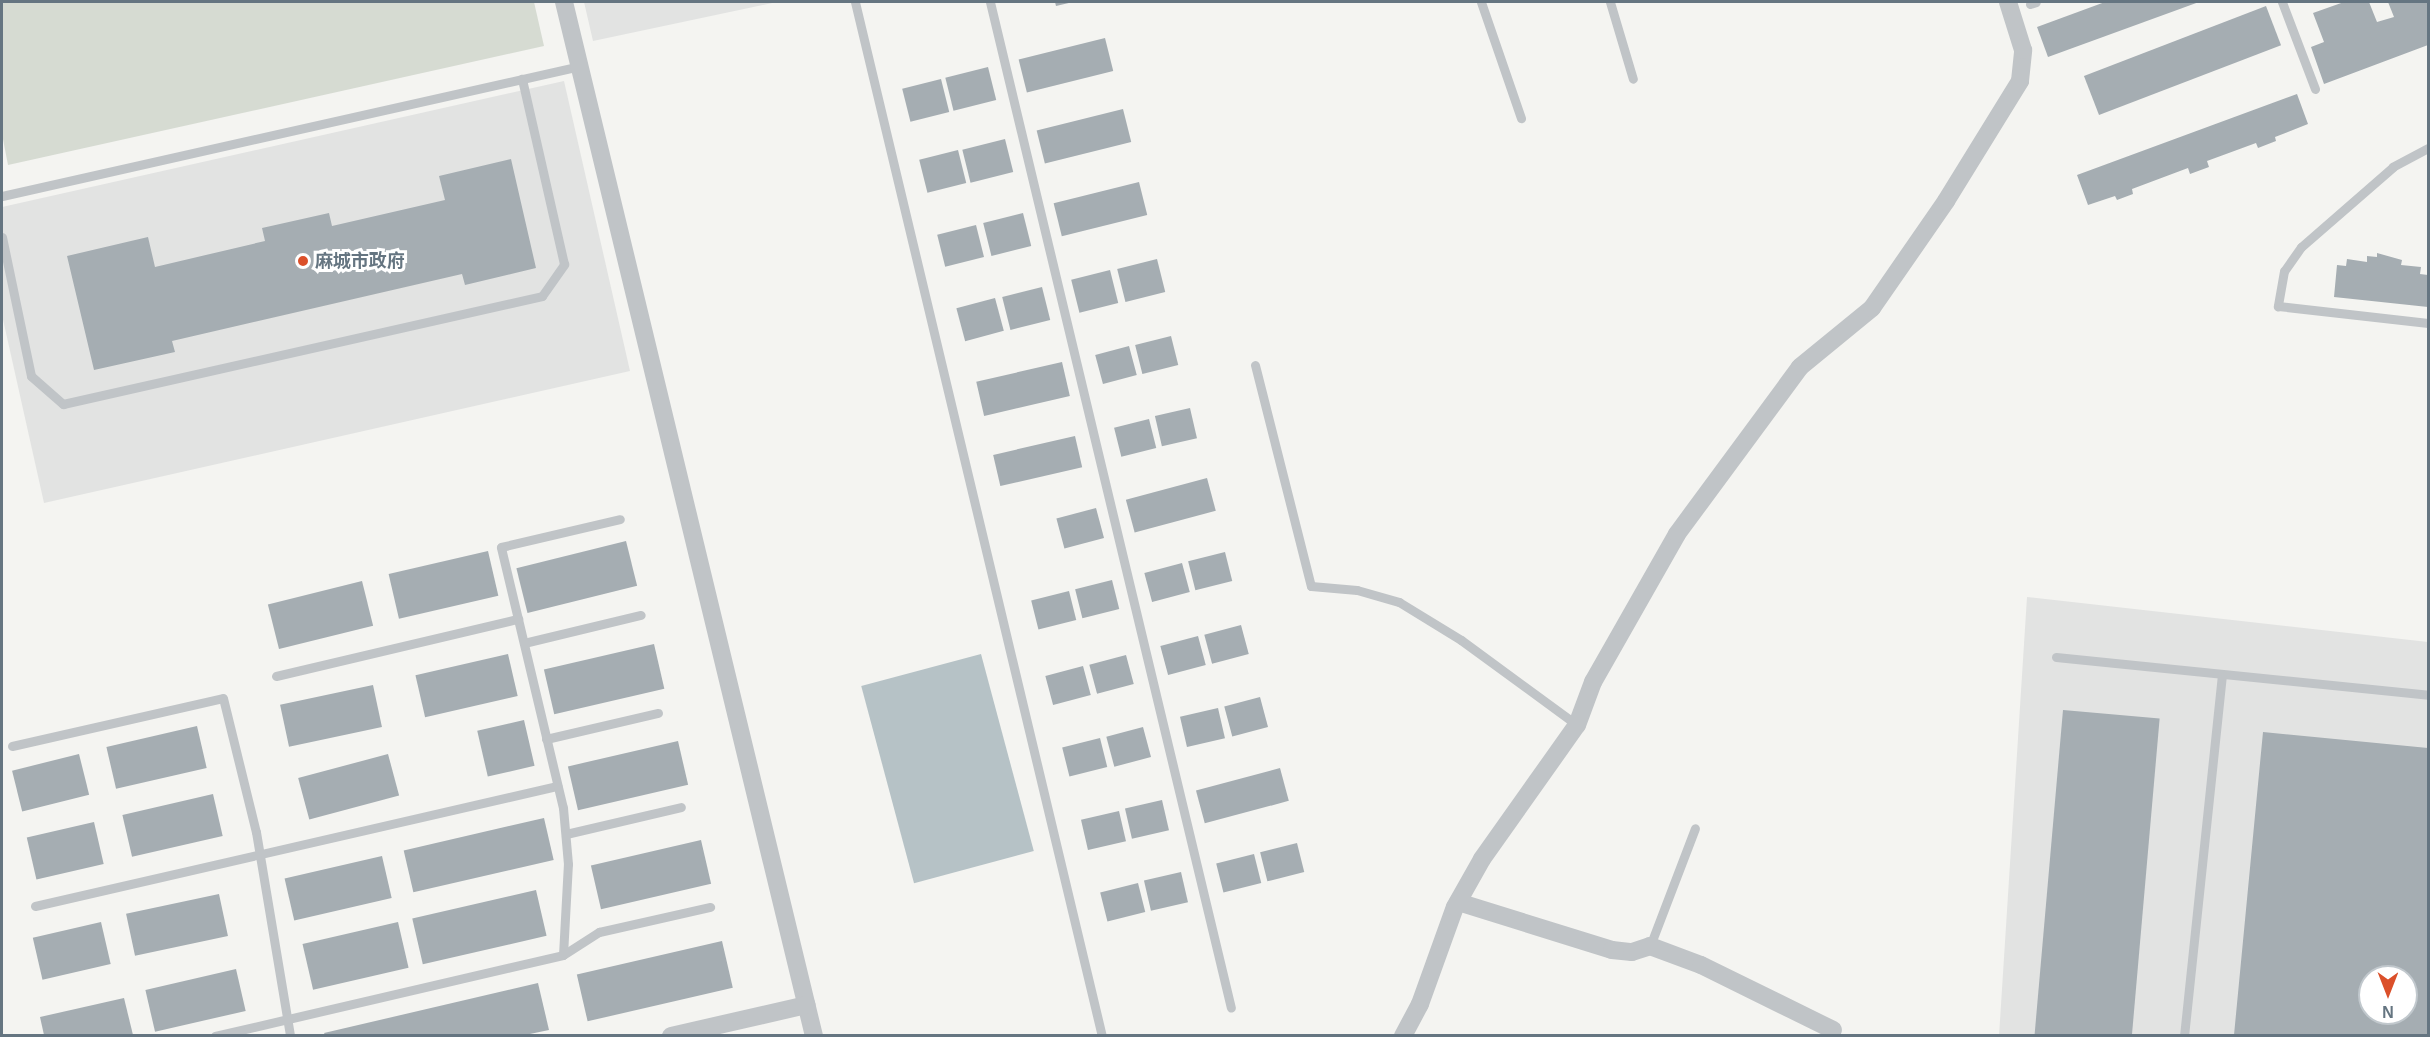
<!DOCTYPE html>
<html>
<head>
<meta charset="utf-8">
<style>
	body { margin:0 }
	#map { position:relative; width:2430px; height:1037px; overflow:hidden; background:#f4f4f1; font-family:Arial,"Noto Sans SC",sans-serif }
	div>[style] { position:absolute }
	.built>* { inset:0; background:#e2e3e2 }
	.green>* { inset:0; background:#d6dbd2 }
	.water>* { inset:0; background:#b6c2c6; transform-origin:0 0 }
	.building>* { inset:0; background:#a5adb2; transform-origin:0 0 }
	.service>* { height:9px; margin:-4.5px; padding:0 4.5px; transform-origin:4.5px; border-radius:4.5px; background:#c0c4c7 }
	.minor>* { height:18px; margin:-9px; padding:0 9px; transform-origin:9px; border-radius:9px; background:#c0c4c7 }
	.dots>* { width:16px; height:16px; translate:-50% -50%; box-sizing:border-box; border:3px solid #fff; border-radius:50% }
	span { translate:-50% -50%; white-space:nowrap; text-align:center; line-height:1.15; -webkit-text-stroke:6px #fff; paint-order:stroke }
	.poi-label { font-size:18px; color:#657581; font-weight:700 }
	.left { translate:0 -50%; text-align:left }
	.frame { position:absolute; inset:0; border:3px solid #657581; pointer-events:none }
	.north { position:absolute; left:2358px; top:965px; width:60px; height:60px; box-sizing:border-box; background:#fff; border:2px solid #c1c8cd; border-radius:50%; rotate:180deg; font-size:16px; font-weight:700; line-height:24px; text-align:center; color:#657581 }
	.north::after { content:''; display:block; margin:auto; width:21px; height:27px; background:#db502a; clip-path:polygon(50% 0,100% 100%,50% 72%,0 100%) }
</style>
</head>
<body>
<div id="map">
	<div class="built">
		<i style="clip-path:polygon(584px 2px,777px 2px,593px 41px)"></i>
		<i style="clip-path:polygon(564px 81px,630px 371px,44px 503px,2px 315px,2px 207px)"></i>
		<i style="clip-path:polygon(evenodd,2027px 597px,2428px 642px,2428px 1035px,1999px 1036px,2027px 597px,2370px 977px,2406px 977px,2406px 1013px,2370px 1013px,2370px 977px)"></i>
	</div>
	<div class="green">
		<i style="clip-path:polygon(2px 2px,534px 2px,544px 46px,8px 165px,2px 134px)"></i>
	</div>
	<div class="water">
		<i style="left:981px;top:654px;width:204px;height:124px;rotate:75deg"></i>
	</div>
	<div class="building">
		<i style="clip-path:polygon(1055px 2px,1073px 2px,1056px 6px)"></i>
		<i style="clip-path:polygon(2105px 2px,2199px 2px,2048px 57px,2037px 27px)"></i>
		<i style="clip-path:polygon(2344px 2px,2369px 2px,2377px 22px,2394px 17px,2388px 2px,2428px 2px,2428px 45px,2324px 84px,2311px 47px,2324px 42px,2313px 13px)"></i>
		<i style="left:2266px;top:6px;width:42px;height:195px;rotate:69deg"></i>
		<i style="left:1105px;top:38px;width:34px;height:89px;rotate:76deg"></i>
		<i style="left:988px;top:67px;width:34px;height:44px;rotate:76deg"></i>
		<i style="left:941px;top:79px;width:34px;height:40px;rotate:76deg"></i>
		<i style="clip-path:polygon(2297px 94px,2308px 124px,2275px 137px,2276px 141px,2258px 148px,2256px 143px,2207px 161px,2209px 167px,2190px 174px,2188px 168px,2132px 189px,2133px 194px,2117px 200px,2115px 196px,2088px 205px,2077px 175px)"></i>
		<i style="left:1123px;top:109px;width:34px;height:89px;rotate:76deg"></i>
		<i style="left:1005px;top:139px;width:34px;height:44px;rotate:76deg"></i>
		<i style="left:958px;top:150px;width:34px;height:40px;rotate:76deg"></i>
		<i style="clip-path:polygon(511px 159px,536px 268px,465px 285px,462px 274px,172px 341px,175px 352px,94px 370px,67px 256px,148px 237px,155px 267px,265px 241px,262px 228px,329px 213px,332px 226px,445px 200px,439px 176px)"></i>
		<i style="left:1139px;top:182px;width:34px;height:88px;rotate:76deg"></i>
		<i style="left:1023px;top:213px;width:34px;height:41px;rotate:76deg"></i>
		<i style="left:976px;top:225px;width:33px;height:40px;rotate:76deg"></i>
		<i style="clip-path:polygon(2377px 253px,2402px 260px,2401px 265px,2421px 267px,2420px 274px,2428px 275px,2428px 307px,2334px 297px,2337px 265px,2346px 266px,2347px 259px,2367px 262px,2367px 256px,2377px 257px)"></i>
		<i style="left:1157px;top:259px;width:34px;height:41px;rotate:76deg"></i>
		<i style="left:1110px;top:270px;width:34px;height:40px;rotate:76deg"></i>
		<i style="left:1042px;top:287px;width:34px;height:41px;rotate:76deg"></i>
		<i style="left:995px;top:298px;width:34px;height:40px;rotate:75deg"></i>
		<i style="left:1171px;top:336px;width:30px;height:37px;rotate:76deg"></i>
		<i style="left:1129px;top:346px;width:30px;height:35px;rotate:75deg"></i>
		<i style="left:1062px;top:362px;width:35px;height:88px;rotate:77deg"></i>
		<i style="left:1190px;top:408px;width:31px;height:36px;rotate:77deg"></i>
		<i style="left:1149px;top:419px;width:30px;height:36px;rotate:76deg"></i>
		<i style="left:1075px;top:436px;width:32px;height:84px;rotate:77deg"></i>
		<i style="left:1207px;top:478px;width:34px;height:84px;rotate:75deg"></i>
		<i style="left:1096px;top:508px;width:31px;height:41px;rotate:75deg"></i>
		<i style="left:626px;top:541px;width:46px;height:113px;rotate:76deg"></i>
		<i style="left:488px;top:551px;width:46px;height:102px;rotate:77deg"></i>
		<i style="left:1225px;top:552px;width:30px;height:38px;rotate:76deg"></i>
		<i style="left:1182px;top:563px;width:30px;height:39px;rotate:75deg"></i>
		<i style="left:1112px;top:580px;width:30px;height:38px;rotate:76deg"></i>
		<i style="left:362px;top:581px;width:46px;height:97px;rotate:76deg"></i>
		<i style="left:1069px;top:591px;width:30px;height:39px;rotate:76deg"></i>
		<i style="left:1241px;top:625px;width:30px;height:38px;rotate:75deg"></i>
		<i style="left:1198px;top:636px;width:30px;height:39px;rotate:75deg"></i>
		<i style="left:654px;top:644px;width:46px;height:113px;rotate:77deg"></i>
		<i style="left:508px;top:654px;width:43px;height:95px;rotate:77deg"></i>
		<i style="left:1126px;top:655px;width:30px;height:38px;rotate:75deg"></i>
		<i style="left:1083px;top:666px;width:30px;height:39px;rotate:75deg"></i>
		<i style="left:373px;top:685px;width:43px;height:95px;rotate:78deg"></i>
		<i style="left:1260px;top:697px;width:31px;height:37px;rotate:75deg"></i>
		<i style="left:1218px;top:708px;width:31px;height:39px;rotate:77deg"></i>
		<i style="left:2063px;top:710px;width:97px;height:326px;rotate:5deg"></i>
		<i style="left:524px;top:720px;width:47px;height:48px;rotate:77deg"></i>
		<i style="left:197px;top:726px;width:43px;height:93px;rotate:77deg"></i>
		<i style="left:1143px;top:727px;width:31px;height:38px;rotate:75deg"></i>
		<i style="clip-path:polygon(evenodd,2263px 732px,2428px 748px,2428px 1035px,2234px 1035px,2263px 732px,2370px 977px,2406px 977px,2406px 1013px,2370px 1013px,2370px 977px)"></i>
		<i style="left:1100px;top:738px;width:30px;height:39px;rotate:76deg"></i>
		<i style="left:678px;top:741px;width:45px;height:113px;rotate:77deg"></i>
		<i style="left:79px;top:754px;width:42px;height:69px;rotate:76deg"></i>
		<i style="left:388px;top:754px;width:43px;height:93px;rotate:75deg"></i>
		<i style="left:1280px;top:768px;width:34px;height:87px;rotate:75deg"></i>
		<i style="left:213px;top:794px;width:43px;height:93px;rotate:77deg"></i>
		<i style="left:1162px;top:800px;width:31px;height:38px;rotate:77deg"></i>
		<i style="left:1119px;top:811px;width:31px;height:39px;rotate:77deg"></i>
		<i style="left:544px;top:818px;width:43px;height:144px;rotate:77deg"></i>
		<i style="left:94px;top:822px;width:43px;height:69px;rotate:77deg"></i>
		<i style="left:701px;top:840px;width:45px;height:113px;rotate:77deg"></i>
		<i style="left:1297px;top:843px;width:30px;height:38px;rotate:76deg"></i>
		<i style="left:1254px;top:854px;width:30px;height:39px;rotate:76deg"></i>
		<i style="left:382px;top:856px;width:43px;height:100px;rotate:77deg"></i>
		<i style="left:1181px;top:872px;width:31px;height:38px;rotate:77deg"></i>
		<i style="left:1138px;top:883px;width:30px;height:39px;rotate:76deg"></i>
		<i style="left:536px;top:890px;width:47px;height:127px;rotate:77deg"></i>
		<i style="left:219px;top:894px;width:43px;height:95px;rotate:78deg"></i>
		<i style="left:101px;top:922px;width:43px;height:70px;rotate:77deg"></i>
		<i style="left:398px;top:922px;width:47px;height:98px;rotate:77deg"></i>
		<i style="left:722px;top:941px;width:48px;height:149px;rotate:77deg"></i>
		<i style="left:236px;top:969px;width:43px;height:93px;rotate:77deg"></i>
		<i style="clip-path:polygon(538px 983px,549px 1030px,525px 1035px,325px 1035px,324px 1033px)"></i>
		<i style="clip-path:polygon(124px 998px,133px 1035px,44px 1035px,40px 1017px)"></i>
	</div>
	<div class="service">
		<i style="left:855px;top:2px;width:1063px;rotate:76.57deg"></i>
		<i style="left:990px;top:2px;width:1034px;rotate:76.53deg"></i>
		<i style="left:1481px;top:2px;width:123px;rotate:71deg"></i>
		<i style="left:1610px;top:2px;width:80px;rotate:73.4deg"></i>
		<i style="left:2282px;top:2px;width:93px;rotate:69.2deg"></i>
		<i style="left:2030px;top:4px;width:6px;rotate:-18deg"></i>
		<i style="left:2428px;top:148px;width:40px;rotate:152deg"></i>
		<i style="left:2393px;top:167px;width:122px;rotate:139deg"></i>
		<i style="left:2301px;top:247px;width:29px;rotate:125deg"></i>
		<i style="left:2284px;top:271px;width:36px;rotate:100deg"></i>
		<i style="left:2278px;top:306px;width:151px;rotate:6.5deg"></i>
		<i style="left:2px;top:196px;width:592px;rotate:-12.68deg"></i>
		<i style="left:2px;top:237px;width:142px;rotate:78.2deg"></i>
		<i style="left:31px;top:376px;width:43px;rotate:41.2deg"></i>
		<i style="left:63px;top:404px;width:491px;rotate:-12.7deg"></i>
		<i style="left:542px;top:296px;width:39px;rotate:-55deg"></i>
		<i style="left:564px;top:264px;width:190px;rotate:-102.8deg"></i>
		<i style="left:1255px;top:365px;width:228px;rotate:75.8deg"></i>
		<i style="left:1311px;top:586px;width:46px;rotate:5deg"></i>
		<i style="left:1357px;top:590px;width:44px;rotate:15.9deg"></i>
		<i style="left:1399px;top:602px;width:73px;rotate:31.5deg"></i>
		<i style="left:1461px;top:640px;width:144px;rotate:36.2deg"></i>
		<i style="left:524px;top:643px;width:120px;rotate:-13.5deg"></i>
		<i style="left:2056px;top:657px;width:374px;rotate:5.8deg"></i>
		<i style="left:276px;top:676px;width:249px;rotate:-13.3deg"></i>
		<i style="left:546px;top:739px;width:115px;rotate:-13.1deg"></i>
		<i style="left:12px;top:746px;width:216px;rotate:-12.8deg"></i>
		<i style="left:223px;top:698px;width:138px;rotate:76.2deg"></i>
		<i style="left:256px;top:832px;width:207px;rotate:80.5deg"></i>
		<i style="left:566px;top:834px;width:118px;rotate:-13.2deg"></i>
		<i style="left:35px;top:906px;width:536px;rotate:-12.95deg"></i>
		<i style="left:1650px;top:946px;width:126px;rotate:-69.1deg"></i>
		<i style="left:563px;top:955px;width:91px;rotate:-86.9deg"></i>
		<i style="left:568px;top:864px;width:56px;rotate:-95.1deg"></i>
		<i style="left:563px;top:808px;width:268px;rotate:-103.4deg"></i>
		<i style="left:501px;top:547px;width:122px;rotate:-13.2deg"></i>
		<i style="left:215px;top:1036px;width:357px;rotate:-13.1deg"></i>
		<i style="left:563px;top:955px;width:43px;rotate:-32.6deg"></i>
		<i style="left:599px;top:932px;width:114px;rotate:-12.7deg"></i>
		<i style="left:2184px;top:1036px;width:364px;rotate:-84deg"></i>
	</div>
	<div class="minor">
		<i style="left:564px;top:2px;width:1064px;rotate:76.41deg"></i>
		<i style="left:1458px;top:902px;width:161px;rotate:17.3deg"></i>
		<i style="left:1612px;top:950px;width:20px;rotate:6deg"></i>
		<i style="left:1632px;top:952px;width:19px;rotate:-18deg"></i>
		<i style="left:1650px;top:946px;width:54px;rotate:20.4deg"></i>
		<i style="left:1701px;top:965px;width:147px;rotate:26.2deg"></i>
		<i style="left:671px;top:1036px;width:139px;rotate:-12.9deg"></i>
		<i style="left:1403px;top:1036px;width:36px;rotate:-62deg"></i>
		<i style="left:1420px;top:1004px;width:103px;rotate:-70.2deg"></i>
		<i style="left:1455px;top:907px;width:55px;rotate:-60.6deg"></i>
		<i style="left:1482px;top:859px;width:164px;rotate:-54.7deg"></i>
		<i style="left:1577px;top:725px;width:46px;rotate:-69.6deg"></i>
		<i style="left:1593px;top:682px;width:170px;rotate:-60.4deg"></i>
		<i style="left:1677px;top:534px;width:207px;rotate:-53.6deg"></i>
		<i style="left:1800px;top:367px;width:93px;rotate:-39.3deg"></i>
		<i style="left:1872px;top:308px;width:130px;rotate:-55.3deg"></i>
		<i style="left:1946px;top:201px;width:141px;rotate:-58.3deg"></i>
		<i style="left:2020px;top:81px;width:31px;rotate:-84deg"></i>
		<i style="left:2023px;top:50px;width:50px;rotate:-107.4deg"></i>
	</div>
	<div class="dots">
		<i style="left:303px;top:261px;background:#db502a"></i>
	</div>
	<div class="poi-label">
		<span class="left" style="left:315px;top:261px">麻城市政府</span>
	</div>
	<div class="frame"></div>
	<div class="north">N</div>
</div>
</body>
</html>
